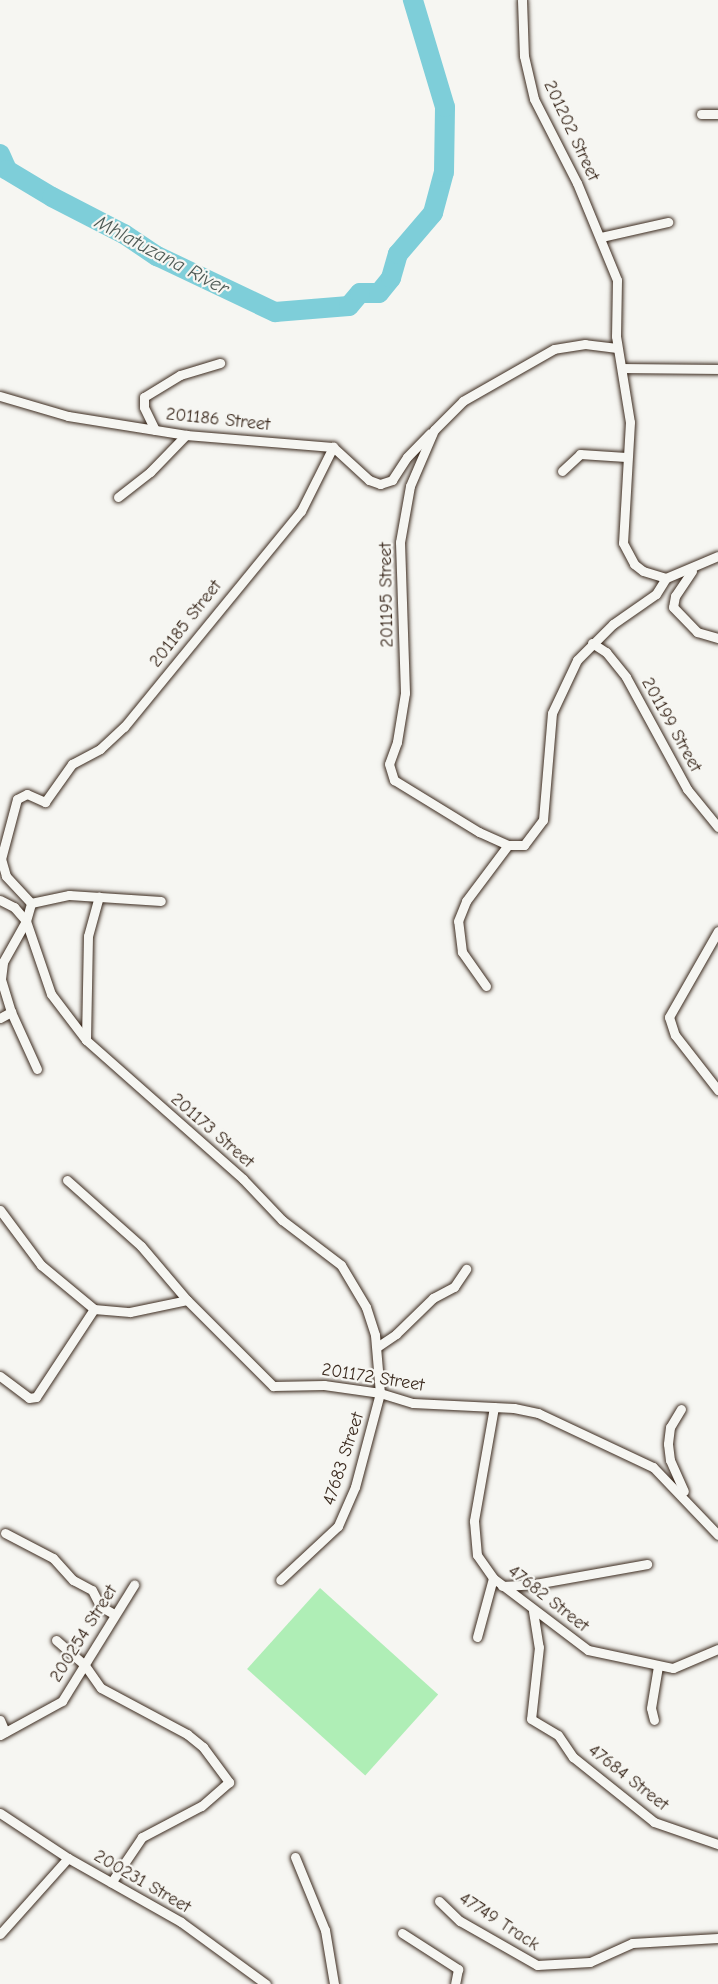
<!DOCTYPE html>
<html>
<head>
<meta charset="utf-8">
<style>
	body { margin:0 }
	#map { position:relative; width:718px; height:1984px; overflow:hidden; background:#f6f6f2; font-family:"Comic Neue",sans-serif }
	div>[style] { position:absolute }
	.green>* { inset:0; background:#afeeb6; transform-origin:0 0 }
	.river>* { height:20px; margin:-10px; padding:0 10px; transform-origin:10px; border-radius:10px; background:#7eced9 }
	.roads { filter:drop-shadow(0 0 2px #3b2a1e) drop-shadow(0 0 2px #3b2a1e) }
	.minor>* { height:9px; margin:-4.5px; padding:0 4.5px; transform-origin:4.5px; border-radius:4.5px; background:#f6f6f2 }
	span { translate:-50% -50%; white-space:nowrap; text-align:center; line-height:1.15; -webkit-text-stroke:4.5px #f6f6f2; paint-order:stroke }
	.street-label { font-size:18px; color:#3b2a1e }
	.water-label { font-size:20px; color:#4f5b56; font-style:italic }
</style>
</head>
<body>
<div id="map">
	<div class="green">
		<i style="left:320px;top:1588px;width:159px;height:109px;rotate:42deg"></i>
	</div>
	<div class="river">
		<i style="left:0;top:154px;width:17px;rotate:66deg"></i>
		<i style="left:7px;top:170px;width:52px;rotate:31deg"></i>
		<i style="left:52px;top:197px;width:81px;rotate:27.2deg"></i>
		<i style="left:124px;top:234px;width:40px;rotate:34deg"></i>
		<i style="left:157px;top:256px;width:131px;rotate:25.4deg"></i>
		<i style="left:275px;top:312px;width:74px;rotate:-4.6deg"></i>
		<i style="left:349px;top:306px;width:17px;rotate:-50deg"></i>
		<i style="left:360px;top:293px;width:19px"></i>
		<i style="left:379px;top:293px;width:19px;rotate:-51deg"></i>
		<i style="left:391px;top:278px;width:25px;rotate:-74deg"></i>
		<i style="left:398px;top:254px;width:54px;rotate:-49.5deg"></i>
		<i style="left:433px;top:213px;width:42px;rotate:-75deg"></i>
		<i style="left:444px;top:172px;width:65px;rotate:-89.1deg"></i>
		<i style="left:445px;top:107px;width:112px;rotate:-106.7deg"></i>
	</div>
	<div class="roads">
		<div class="minor">
			<i style="left:522px;top:0;width:56px;rotate:88deg"></i>
			<i style="left:524px;top:56px;width:44px;rotate:76.9deg"></i>
			<i style="left:534px;top:99px;width:94px;rotate:62.9deg"></i>
			<i style="left:577px;top:183px;width:105px;rotate:67.6deg"></i>
			<i style="left:617px;top:280px;width:56px;rotate:91deg"></i>
			<i style="left:616px;top:336px;width:87px;rotate:80.8deg"></i>
			<i style="left:630px;top:422px;width:121px;rotate:93.3deg"></i>
			<i style="left:623px;top:543px;width:24px;rotate:62deg"></i>
			<i style="left:634px;top:564px;width:11px;rotate:38deg"></i>
			<i style="left:643px;top:571px;width:24px;rotate:17deg"></i>
			<i style="left:666px;top:578px;width:56px;rotate:-22.9deg"></i>
			<i style="left:701px;top:114px;width:17px"></i>
			<i style="left:601px;top:237px;width:69px;rotate:-12.6deg"></i>
			<i style="left:617px;top:348px;width:32px;rotate:-173deg"></i>
			<i style="left:585px;top:344px;width:31px;rotate:171deg"></i>
			<i style="left:554px;top:349px;width:105px;rotate:150.3deg"></i>
			<i style="left:463px;top:401px;width:41px;rotate:135deg"></i>
			<i style="left:434px;top:430px;width:61px;rotate:113.2deg"></i>
			<i style="left:410px;top:486px;width:57px;rotate:100.1deg"></i>
			<i style="left:400px;top:542px;width:151px;rotate:88.1deg"></i>
			<i style="left:405px;top:693px;width:50px;rotate:99.3deg"></i>
			<i style="left:397px;top:742px;width:23px;rotate:110deg"></i>
			<i style="left:389px;top:764px;width:17px;rotate:73deg"></i>
			<i style="left:394px;top:780px;width:100px;rotate:31.5deg"></i>
			<i style="left:479px;top:832px;width:32px;rotate:24deg"></i>
			<i style="left:508px;top:845px;width:16px"></i>
			<i style="left:524px;top:845px;width:31px;rotate:-53deg"></i>
			<i style="left:543px;top:820px;width:107px;rotate:-85.2deg"></i>
			<i style="left:552px;top:713px;width:59px;rotate:-64.7deg"></i>
			<i style="left:577px;top:660px;width:51px;rotate:-45deg"></i>
			<i style="left:613px;top:624px;width:52px;rotate:-34.9deg"></i>
			<i style="left:656px;top:594px;width:19px;rotate:-58deg"></i>
			<i style="left:623px;top:368px;width:95px;rotate:0.6deg"></i>
			<i style="left:0;top:396px;width:71px;rotate:16.4deg"></i>
			<i style="left:68px;top:416px;width:120px;rotate:9.1deg"></i>
			<i style="left:186px;top:435px;width:147px;rotate:4.7deg"></i>
			<i style="left:333px;top:447px;width:49px;rotate:42.5deg"></i>
			<i style="left:369px;top:480px;width:12px;rotate:20deg"></i>
			<i style="left:380px;top:484px;width:13px;rotate:-18deg"></i>
			<i style="left:392px;top:480px;width:27px;rotate:-57deg"></i>
			<i style="left:407px;top:457px;width:33px;rotate:-46deg"></i>
			<i style="left:155px;top:430px;width:25px;rotate:-116deg"></i>
			<i style="left:144px;top:407px;width:10px;rotate:-90deg"></i>
			<i style="left:144px;top:397px;width:42px;rotate:-31.4deg"></i>
			<i style="left:180px;top:375px;width:42px;rotate:-16.7deg"></i>
			<i style="left:562px;top:471px;width:25px;rotate:-43deg"></i>
			<i style="left:580px;top:454px;width:46px;rotate:3.7deg"></i>
			<i style="left:118px;top:497px;width:41px;rotate:-38deg"></i>
			<i style="left:150px;top:472px;width:52px;rotate:-45.8deg"></i>
			<i style="left:692px;top:571px;width:30px;rotate:124deg"></i>
			<i style="left:675px;top:596px;width:11px;rotate:100deg"></i>
			<i style="left:673px;top:607px;width:35px;rotate:46deg"></i>
			<i style="left:697px;top:632px;width:22px;rotate:16deg"></i>
			<i style="left:592px;top:643px;width:17px;rotate:33deg"></i>
			<i style="left:606px;top:652px;width:32px;rotate:51deg"></i>
			<i style="left:626px;top:677px;width:128px;rotate:61.4deg"></i>
			<i style="left:687px;top:789px;width:49px;rotate:50.8deg"></i>
			<i style="left:0;top:900px;width:16px;rotate:27deg"></i>
			<i style="left:14px;top:907px;width:18px;rotate:49deg"></i>
			<i style="left:26px;top:921px;width:77px;rotate:71.1deg"></i>
			<i style="left:51px;top:994px;width:58px;rotate:52.7deg"></i>
			<i style="left:86px;top:1040px;width:210px;rotate:41.5deg"></i>
			<i style="left:243px;top:1179px;width:57px;rotate:46.4deg"></i>
			<i style="left:282px;top:1220px;width:74px;rotate:37.3deg"></i>
			<i style="left:341px;top:1265px;width:49px;rotate:59.2deg"></i>
			<i style="left:366px;top:1307px;width:29px;rotate:72deg"></i>
			<i style="left:375px;top:1335px;width:58px;rotate:85.1deg"></i>
			<i style="left:380px;top:1393px;width:97px;rotate:104.9deg"></i>
			<i style="left:355px;top:1487px;width:43px;rotate:113.6deg"></i>
			<i style="left:338px;top:1526px;width:79px;rotate:137deg"></i>
			<i style="left:31px;top:903px;width:37px;rotate:-133deg"></i>
			<i style="left:6px;top:876px;width:18px;rotate:-106deg"></i>
			<i style="left:1px;top:859px;width:62px;rotate:-75.1deg"></i>
			<i style="left:17px;top:799px;width:11px;rotate:-27deg"></i>
			<i style="left:27px;top:794px;width:20px;rotate:24deg"></i>
			<i style="left:45px;top:802px;width:47px;rotate:-54.6deg"></i>
			<i style="left:72px;top:764px;width:32px;rotate:-28deg"></i>
			<i style="left:100px;top:749px;width:33px;rotate:-43deg"></i>
			<i style="left:124px;top:727px;width:279px;rotate:-50.7deg"></i>
			<i style="left:301px;top:511px;width:72px;rotate:-63.4deg"></i>
			<i style="left:718px;top:931px;width:99px;rotate:119.7deg"></i>
			<i style="left:669px;top:1017px;width:19px;rotate:72deg"></i>
			<i style="left:675px;top:1035px;width:70px;rotate:52deg"></i>
			<i style="left:486px;top:986px;width:42px;rotate:-125.2deg"></i>
			<i style="left:462px;top:952px;width:31px;rotate:-97deg"></i>
			<i style="left:458px;top:921px;width:22px;rotate:-68deg"></i>
			<i style="left:466px;top:901px;width:70px;rotate:-53.1deg"></i>
			<i style="left:0;top:1018px;width:13px;rotate:-29deg"></i>
			<i style="left:86px;top:1040px;width:104px;rotate:-88.9deg"></i>
			<i style="left:88px;top:936px;width:41px;rotate:-74.6deg"></i>
			<i style="left:37px;top:1069px;width:63px;rotate:-114.5deg"></i>
			<i style="left:11px;top:1012px;width:34px;rotate:-107deg"></i>
			<i style="left:1px;top:979px;width:17px;rotate:-83deg"></i>
			<i style="left:3px;top:962px;width:47px;rotate:-60.7deg"></i>
			<i style="left:26px;top:921px;width:19px;rotate:-74deg"></i>
			<i style="left:31px;top:903px;width:39px;rotate:-12deg"></i>
			<i style="left:69px;top:895px;width:92px;rotate:3.7deg"></i>
			<i style="left:67px;top:1180px;width:99px;rotate:41.7deg"></i>
			<i style="left:141px;top:1246px;width:71px;rotate:49.6deg"></i>
			<i style="left:187px;top:1300px;width:122px;rotate:45deg"></i>
			<i style="left:273px;top:1386px;width:51px;rotate:-1.1deg"></i>
			<i style="left:324px;top:1385px;width:57px;rotate:8.1deg"></i>
			<i style="left:380px;top:1393px;width:34px;rotate:17deg"></i>
			<i style="left:413px;top:1403px;width:101px;rotate:2.8deg"></i>
			<i style="left:514px;top:1408px;width:25px;rotate:12deg"></i>
			<i style="left:538px;top:1413px;width:127px;rotate:25.2deg"></i>
			<i style="left:653px;top:1467px;width:94px;rotate:46.3deg"></i>
			<i style="left:0;top:1210px;width:69px;rotate:53.3deg"></i>
			<i style="left:41px;top:1265px;width:69px;rotate:39.7deg"></i>
			<i style="left:94px;top:1309px;width:36px;rotate:5deg"></i>
			<i style="left:130px;top:1312px;width:58px;rotate:-11.9deg"></i>
			<i style="left:377px;top:1347px;width:23px;rotate:-34deg"></i>
			<i style="left:396px;top:1334px;width:52px;rotate:-44.2deg"></i>
			<i style="left:433px;top:1298px;width:24px;rotate:-28deg"></i>
			<i style="left:454px;top:1287px;width:22px;rotate:-56deg"></i>
			<i style="left:0;top:1376px;width:36px;rotate:37deg"></i>
			<i style="left:29px;top:1398px;width:7px;rotate:-8deg"></i>
			<i style="left:36px;top:1397px;width:105px;rotate:-56.6deg"></i>
			<i style="left:494px;top:1407px;width:116px;rotate:100deg"></i>
			<i style="left:474px;top:1521px;width:34px;rotate:85deg"></i>
			<i style="left:477px;top:1555px;width:28px;rotate:55deg"></i>
			<i style="left:493px;top:1578px;width:119px;rotate:37.2deg"></i>
			<i style="left:588px;top:1650px;width:87px;rotate:12deg"></i>
			<i style="left:673px;top:1668px;width:49px;rotate:-22.9deg"></i>
			<i style="left:681px;top:1409px;width:21px;rotate:121deg"></i>
			<i style="left:670px;top:1427px;width:17px;rotate:97deg"></i>
			<i style="left:668px;top:1444px;width:16px;rotate:83deg"></i>
			<i style="left:670px;top:1460px;width:34px;rotate:66deg"></i>
			<i style="left:5px;top:1533px;width:54px;rotate:27.5deg"></i>
			<i style="left:53px;top:1558px;width:30px;rotate:48deg"></i>
			<i style="left:73px;top:1580px;width:21px;rotate:28deg"></i>
			<i style="left:92px;top:1590px;width:18px;rotate:63deg"></i>
			<i style="left:100px;top:1606px;width:16px;rotate:30deg"></i>
			<i style="left:502px;top:1586px;width:33px;rotate:-3deg"></i>
			<i style="left:535px;top:1584px;width:114px;rotate:-10.1deg"></i>
			<i style="left:533px;top:1611px;width:36px;rotate:81deg"></i>
			<i style="left:539px;top:1647px;width:72px;rotate:96.3deg"></i>
			<i style="left:531px;top:1719px;width:31px;rotate:31deg"></i>
			<i style="left:558px;top:1735px;width:27px;rotate:56deg"></i>
			<i style="left:573px;top:1757px;width:104px;rotate:38.7deg"></i>
			<i style="left:654px;top:1822px;width:68px;rotate:19deg"></i>
			<i style="left:477px;top:1637px;width:61px;rotate:-74.8deg"></i>
			<i style="left:56px;top:1640px;width:37px;rotate:41deg"></i>
			<i style="left:84px;top:1664px;width:29px;rotate:55deg"></i>
			<i style="left:101px;top:1688px;width:98px;rotate:28.1deg"></i>
			<i style="left:187px;top:1734px;width:21px;rotate:39deg"></i>
			<i style="left:203px;top:1747px;width:44px;rotate:53.4deg"></i>
			<i style="left:229px;top:1782px;width:37px;rotate:139deg"></i>
			<i style="left:201px;top:1806px;width:67px;rotate:152.3deg"></i>
			<i style="left:142px;top:1837px;width:55px;rotate:124deg"></i>
			<i style="left:0;top:1720px;width:13px;rotate:67deg"></i>
			<i style="left:654px;top:1720px;width:12px;rotate:-104deg"></i>
			<i style="left:651px;top:1708px;width:43px;rotate:-80.5deg"></i>
			<i style="left:0;top:1735px;width:71px;rotate:-28.7deg"></i>
			<i style="left:62px;top:1701px;width:137px;rotate:-58.2deg"></i>
			<i style="left:0;top:1813px;width:82px;rotate:33.5deg"></i>
			<i style="left:68px;top:1858px;width:130px;rotate:29.5deg"></i>
			<i style="left:181px;top:1922px;width:105px;rotate:36.1deg"></i>
			<i style="left:295px;top:1857px;width:79px;rotate:67.7deg"></i>
			<i style="left:325px;top:1930px;width:55px;rotate:80.5deg"></i>
			<i style="left:439px;top:1901px;width:29px;rotate:44deg"></i>
			<i style="left:460px;top:1921px;width:89px;rotate:29.7deg"></i>
			<i style="left:537px;top:1965px;width:53px;rotate:-3.2deg"></i>
			<i style="left:590px;top:1962px;width:46px;rotate:-24.3deg"></i>
			<i style="left:632px;top:1943px;width:86px;rotate:-3.3deg"></i>
			<i style="left:402px;top:1933px;width:67px;rotate:32.7deg"></i>
			<i style="left:458px;top:1969px;width:15px;rotate:101deg"></i>
			<i style="left:0;top:1934px;width:102px;rotate:-48.2deg"></i>
		</div>
	</div>
	<div class="street-label">
		<span style="left:571px;top:131px;rotate:65deg">201202 Street</span>
		<span style="left:218px;top:420px;rotate:6deg">201186 Street</span>
		<span style="left:387px;top:595px;rotate:-91deg">201195 Street</span>
		<span style="left:186px;top:624px;rotate:-52deg">201185 Street</span>
		<span style="left:671px;top:725px;rotate:61deg">201199 Street</span>
		<span style="left:212px;top:1131px;rotate:41deg">201173 Street</span>
		<span style="left:373px;top:1378px;rotate:9deg">201172 Street</span>
		<span style="left:344px;top:1459px;rotate:-72deg">47683 Street</span>
		<span style="left:548px;top:1599px;rotate:38deg">47682 Street</span>
		<span style="left:84px;top:1634px;rotate:-58deg">200254 Street</span>
		<span style="left:628px;top:1778px;rotate:38deg">47684 Street</span>
		<span style="left:142px;top:1882px;rotate:30deg">200231 Street</span>
		<span style="left:499px;top:1922px;rotate:33deg">47749 Track</span>
	</div>
	<div class="water-label">
		<span style="left:162px;top:255px;rotate:28deg">Mhlatuzana River</span>
	</div>
</div>
</body>
</html>
